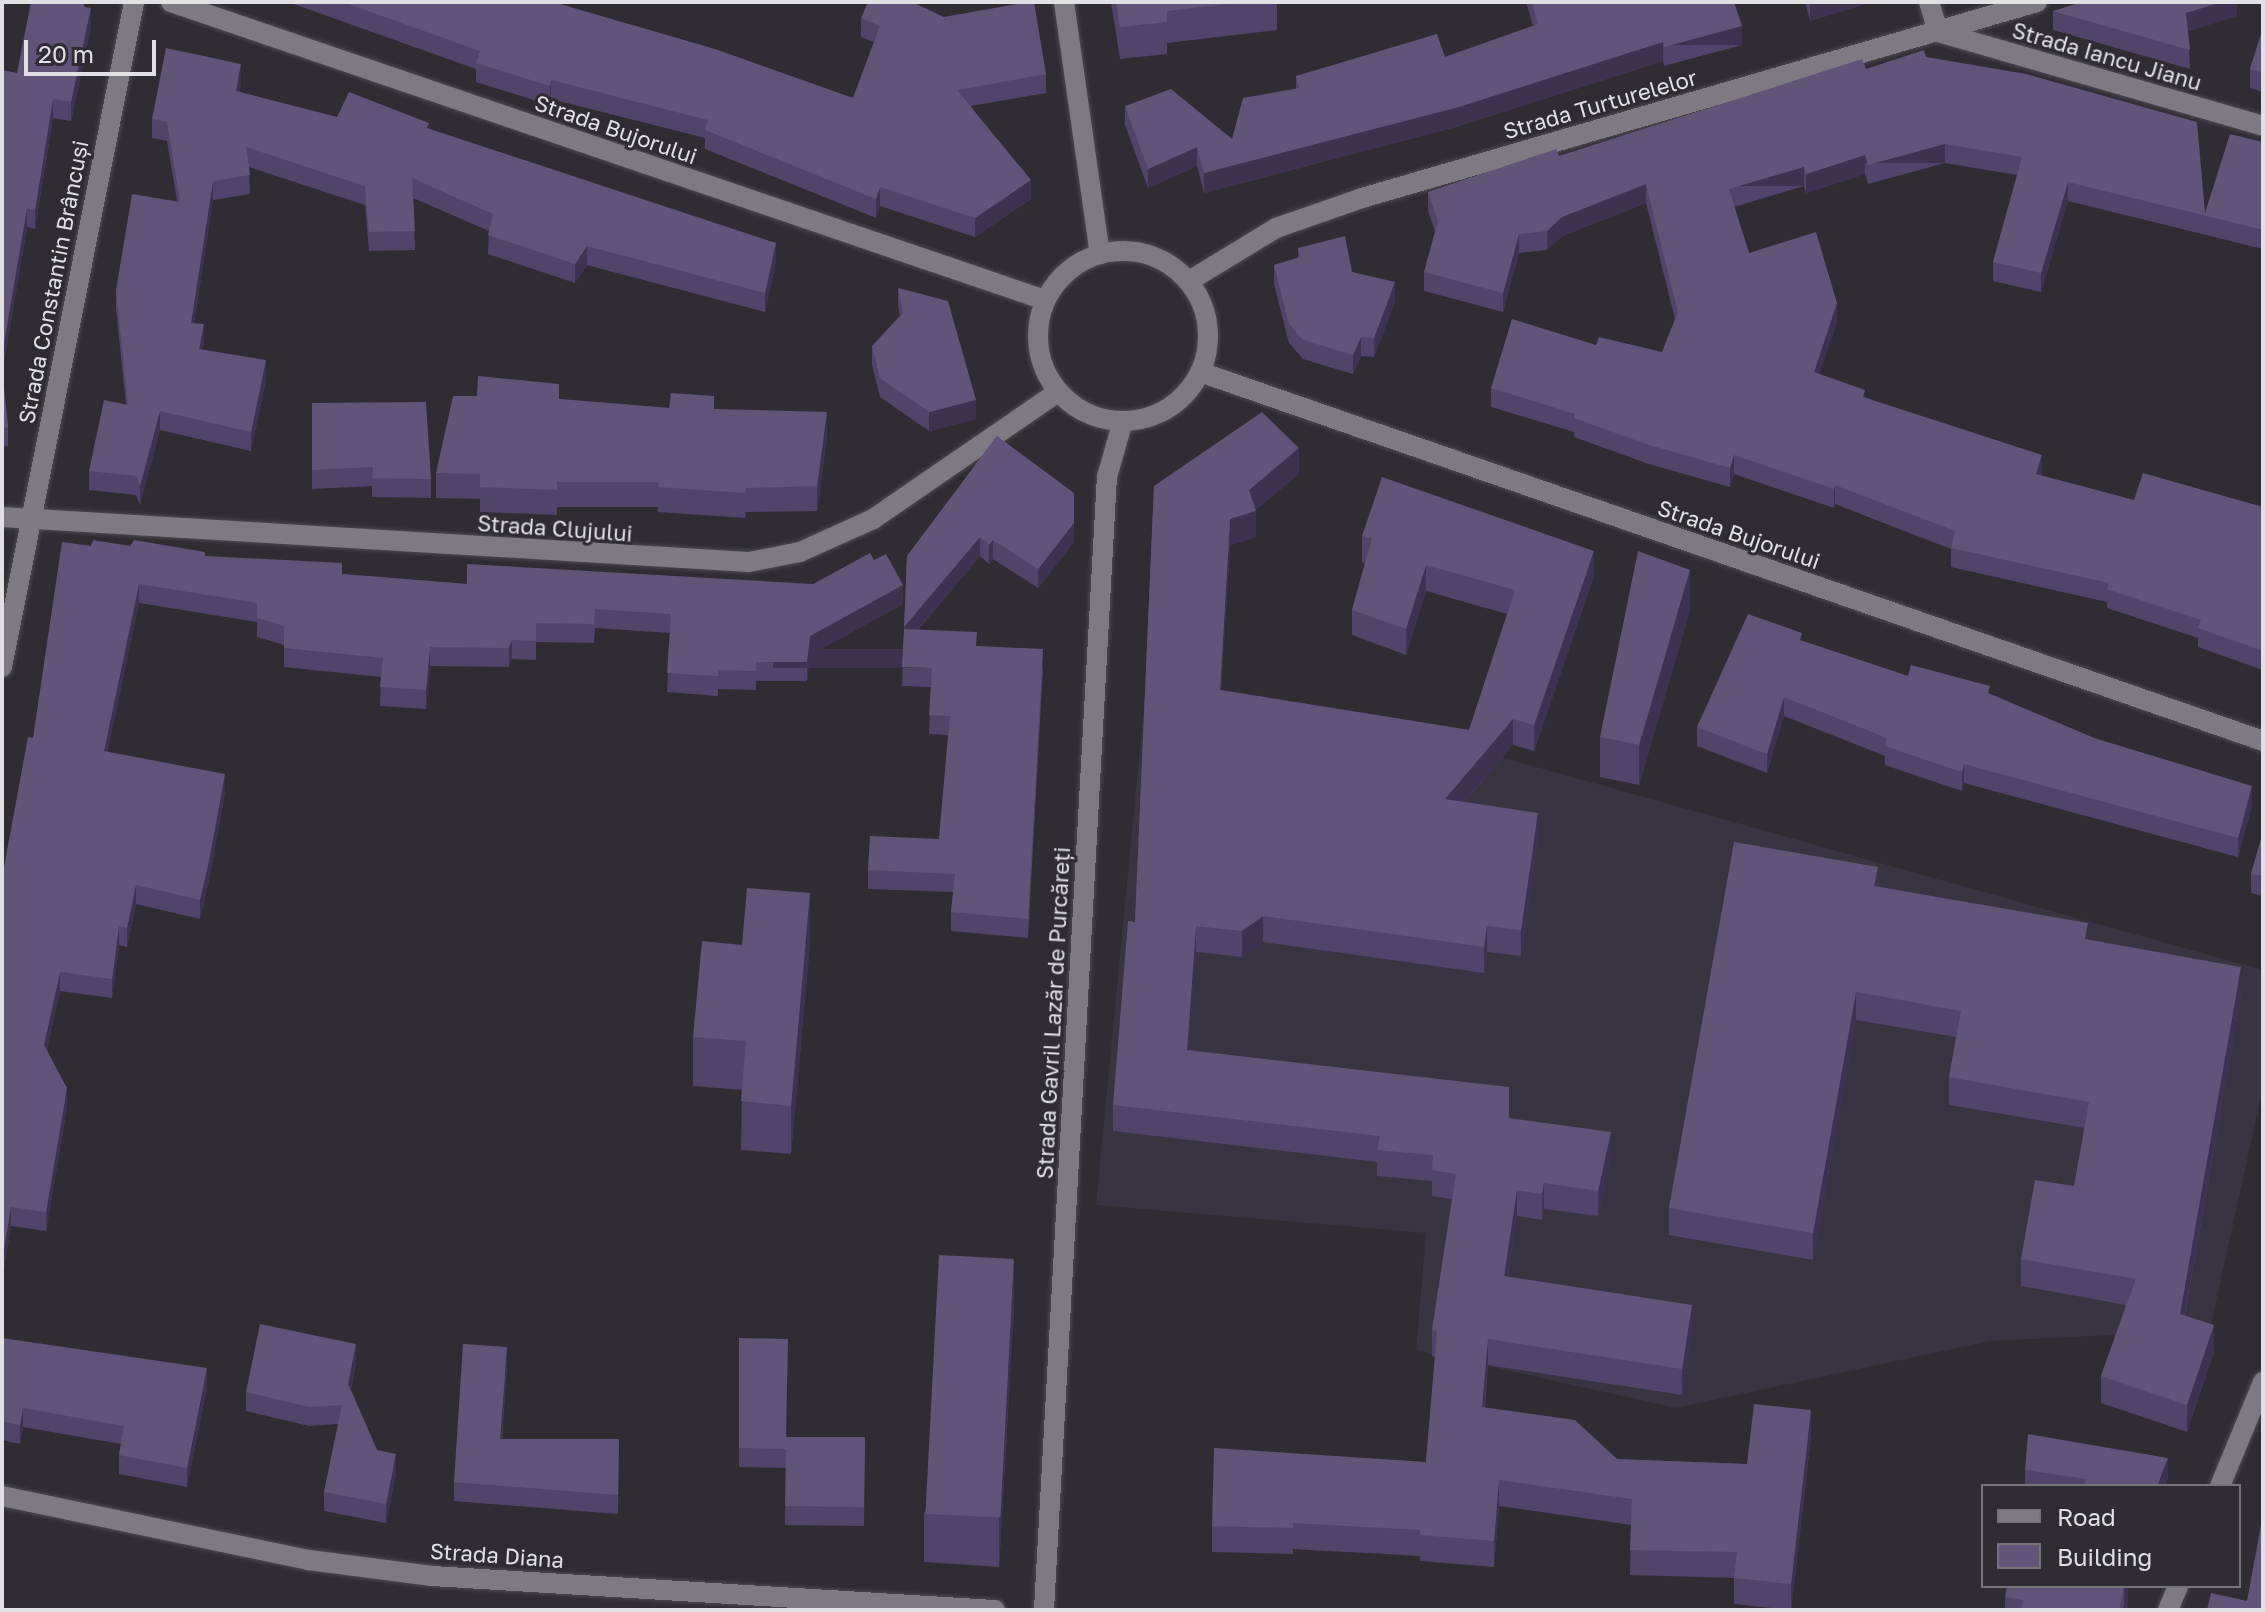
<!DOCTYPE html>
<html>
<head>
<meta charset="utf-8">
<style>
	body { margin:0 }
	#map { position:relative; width:2265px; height:1612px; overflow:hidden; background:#2f2c34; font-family:"Golos Text",sans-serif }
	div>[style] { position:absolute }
	.built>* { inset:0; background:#383442 }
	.path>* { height:5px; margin-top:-2.5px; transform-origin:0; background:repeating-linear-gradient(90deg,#858389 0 4px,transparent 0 10px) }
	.roads { filter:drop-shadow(0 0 2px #4c4a50) drop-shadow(0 0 2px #4c4a50) }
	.minor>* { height:20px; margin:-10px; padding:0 10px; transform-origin:10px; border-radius:10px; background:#7d7a84 }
	.minor>.ring { margin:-10px; padding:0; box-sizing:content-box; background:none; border:20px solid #7d7a84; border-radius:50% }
	.wall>* { inset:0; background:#51446b }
	.shaded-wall>* { inset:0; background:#3d3350; transform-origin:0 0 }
	.building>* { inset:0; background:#605578; transform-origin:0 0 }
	span { translate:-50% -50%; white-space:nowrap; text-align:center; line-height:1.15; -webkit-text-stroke:6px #2f2c34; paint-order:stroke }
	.street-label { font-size:22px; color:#e1e0e5 }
	.frame { position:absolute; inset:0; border:4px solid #e1e0e5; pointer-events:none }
	.legend { position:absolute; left:1981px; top:1484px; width:260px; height:104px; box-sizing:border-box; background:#2f2c34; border:2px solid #76747b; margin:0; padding:10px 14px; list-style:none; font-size:24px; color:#e1e0e5 }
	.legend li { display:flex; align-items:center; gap:16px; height:40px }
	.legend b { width:40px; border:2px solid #76747b }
	.scale { position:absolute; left:24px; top:40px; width:132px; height:36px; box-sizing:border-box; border:4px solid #e1e0e5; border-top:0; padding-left:10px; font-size:24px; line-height:28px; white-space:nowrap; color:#e1e0e5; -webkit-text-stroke:6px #2f2c34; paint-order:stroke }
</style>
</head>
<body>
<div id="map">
	<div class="built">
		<i style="clip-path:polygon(1145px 696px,1368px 720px,2263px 970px,2263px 1087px,2210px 1330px,1990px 1341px,1676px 1408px,1416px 1350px,1426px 1233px,1096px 1205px)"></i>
	</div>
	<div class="path">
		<i style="left:2px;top:1610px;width:2px"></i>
	</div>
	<div class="roads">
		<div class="minor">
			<i style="left:171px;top:2px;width:923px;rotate:18.83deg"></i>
			<i style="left:1064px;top:2px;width:255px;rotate:81.9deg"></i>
			<i style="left:1929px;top:2px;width:31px;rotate:73deg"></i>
			<i style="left:1938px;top:32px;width:338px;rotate:16.1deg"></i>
			<i class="ring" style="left:1038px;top:251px;width:150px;height:150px"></i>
			<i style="left:1189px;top:281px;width:102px;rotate:-31.3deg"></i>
			<i style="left:1276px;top:228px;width:91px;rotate:-19.2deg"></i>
			<i style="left:1362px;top:198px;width:703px;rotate:-16.19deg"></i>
			<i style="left:1200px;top:372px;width:1125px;rotate:19.14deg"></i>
			<i style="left:2px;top:517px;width:748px;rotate:3.45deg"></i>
			<i style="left:749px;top:562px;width:52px;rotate:-11.1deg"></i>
			<i style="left:800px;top:552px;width:80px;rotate:-24.3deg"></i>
			<i style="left:873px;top:519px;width:224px;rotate:-34.5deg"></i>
			<i style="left:2px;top:667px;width:678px;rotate:-78.77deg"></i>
			<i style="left:2220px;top:1486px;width:113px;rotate:-67.5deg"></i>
			<i style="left:2px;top:1496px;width:314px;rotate:11.8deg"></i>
			<i style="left:309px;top:1560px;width:124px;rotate:7.4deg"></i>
			<i style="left:432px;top:1576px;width:564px;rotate:3.46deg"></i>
			<i style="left:1044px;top:1610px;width:1135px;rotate:-86.82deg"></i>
			<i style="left:1107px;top:477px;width:58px;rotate:-74.1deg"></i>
			<i style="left:2168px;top:1610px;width:26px;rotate:-67deg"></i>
		</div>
	</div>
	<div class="wall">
		<i style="clip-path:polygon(288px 2px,553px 2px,853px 98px,874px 42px,861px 37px,861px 18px,1046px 74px,1046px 93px,971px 106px,1031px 199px,975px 237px,880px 206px,876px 218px,705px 149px,705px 138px,551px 99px,550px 105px,476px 82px,476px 69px)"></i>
		<i style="clip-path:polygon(1111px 2px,1277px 2px,1277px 30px,1167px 43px,1167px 54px,1120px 59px)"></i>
		<i style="clip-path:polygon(1526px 2px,1734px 2px,1742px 45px,1664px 66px,1663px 61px,1459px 126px,1204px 193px,1197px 166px,1148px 188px,1125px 125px,1125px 106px,1232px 139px,1296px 89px,1296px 76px,1445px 57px,1533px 26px)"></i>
		<i style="clip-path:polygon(1805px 2px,1872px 2px,1810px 21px)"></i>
		<i style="clip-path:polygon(2237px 2px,2237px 16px,2188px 31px,2190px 69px,2053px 30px,2053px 11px)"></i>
		<i style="clip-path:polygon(91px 27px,71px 121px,53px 118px,35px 229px,27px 227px,4px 362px,2px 362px,2px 70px,17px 73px)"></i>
		<i style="clip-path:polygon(2263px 28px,2263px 92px,2250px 88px,2250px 69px)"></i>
		<i style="clip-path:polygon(1926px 57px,2205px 213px,2263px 142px,2263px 249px,2068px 201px,2041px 292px,1993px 281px,1993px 262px,2017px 175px,1945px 163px,1868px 184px,1865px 174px,1806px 193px,1804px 186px,1734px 207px,1749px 253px,1837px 322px,1819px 374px,1865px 397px,2042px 474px,2042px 476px,2134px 500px,2263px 507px,2263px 670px,2198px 647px,2198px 638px,2107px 608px,2107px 602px,1951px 567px,1951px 549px,1835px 504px,1834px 508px,1734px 474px,1730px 487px,1649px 464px,1574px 437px,1574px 432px,1491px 407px,1491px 388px,1596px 345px,1662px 352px,1675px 319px,1646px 203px,1562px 236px,1547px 250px,1519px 253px,1503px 312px,1424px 291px,1424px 272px,1435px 232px,1428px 211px,1428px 192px,1559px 156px,1866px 69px)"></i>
		<i style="clip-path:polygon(241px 83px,239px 92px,337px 117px,429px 129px,776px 262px,765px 312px,587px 265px,575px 283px,488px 254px,489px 231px,413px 198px,415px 250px,369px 251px,365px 205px,249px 167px,250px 194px,213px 200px,194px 323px,204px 343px,202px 350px,266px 379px,251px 451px,160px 430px,140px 505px,136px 495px,89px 490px,89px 471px,126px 405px,116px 309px,116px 290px,177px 201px,167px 141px,152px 138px,152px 119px)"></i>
		<i style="clip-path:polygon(1298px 248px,1352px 272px,1395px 301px,1374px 357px,1361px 356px,1353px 374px,1303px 359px,1289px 343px,1274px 284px,1274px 265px,1298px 258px)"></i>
		<i style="clip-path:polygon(898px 288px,976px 419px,929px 431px,880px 397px,872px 365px,872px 346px,900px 316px,898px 307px)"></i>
		<i style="clip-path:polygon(2px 370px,8px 427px,8px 446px,2px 447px)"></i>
		<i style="clip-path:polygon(559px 399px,669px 408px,714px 409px,827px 437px,817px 511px,746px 512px,745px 518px,658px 512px,658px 507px,557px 507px,557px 515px,480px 512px,480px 499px,436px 498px,436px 473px)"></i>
		<i style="clip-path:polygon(312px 403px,431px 479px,431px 498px,372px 497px,372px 486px,312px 489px)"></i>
		<i style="clip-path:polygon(997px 436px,1074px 542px,1038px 588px,993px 559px,989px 564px,980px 556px,918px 630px,977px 646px,1043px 668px,1028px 938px,951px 931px,951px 912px,953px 892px,868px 889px,868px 870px,939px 839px,948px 735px,929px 734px,931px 687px,902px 686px,907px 556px)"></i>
		<i style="clip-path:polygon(1299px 474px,1255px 510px,1256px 537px,1230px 545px,1221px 690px,1469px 730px,1507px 614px,1426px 591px,1406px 655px,1352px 635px,1352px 610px,1365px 563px,1362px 562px,1362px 536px,1594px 576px,1534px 751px,1513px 745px,1465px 802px,1538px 838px,1521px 956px,1487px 952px,1484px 973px,1263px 942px,1242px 957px,1196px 952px,1188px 1050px,1509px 1118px,1611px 1158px,1598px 1216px,1544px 1209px,1542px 1220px,1517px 1216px,1508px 1277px,1692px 1330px,1682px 1395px,1488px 1365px,1485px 1408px,1617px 1459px,1747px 1464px,1811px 1436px,1791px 1610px,1734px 1604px,1734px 1578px,1630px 1575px,1631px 1525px,1499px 1506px,1494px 1567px,1420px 1561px,1420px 1556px,1293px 1549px,1293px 1554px,1212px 1552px,1212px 1526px,1426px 1462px,1435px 1357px,1432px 1356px,1432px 1330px,1452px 1199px,1432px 1196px,1432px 1181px,1377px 1176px,1377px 1162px,1113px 1131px,1113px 1105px,1135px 922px,1154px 486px)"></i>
		<i style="clip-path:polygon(91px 546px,205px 556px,342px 574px,467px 584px,903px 604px,810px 655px,807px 681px,756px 681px,756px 690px,718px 689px,718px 696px,667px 692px,670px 633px,595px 628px,594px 643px,536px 642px,536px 660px,512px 659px,509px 667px,430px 666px,426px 709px,380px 706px,381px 677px,284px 667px,284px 645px,257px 637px,257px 622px,139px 603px,107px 752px,225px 793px,209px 880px,200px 919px,136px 904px,127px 947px,119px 945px,112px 998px,60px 991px,47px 1050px,67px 1107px,46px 1231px,11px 1226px,2px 1280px,2px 878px,33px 738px)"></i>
		<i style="clip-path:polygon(1690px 610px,1639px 785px,1600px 777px,1600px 737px)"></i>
		<i style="clip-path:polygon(1802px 641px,1908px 676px,1990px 694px,2252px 805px,2238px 857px,1964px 783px,1962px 791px,1885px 765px,1885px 756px,1784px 716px,1767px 773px,1697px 746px,1697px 727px)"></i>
		<i style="clip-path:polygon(2263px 832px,2263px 896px,2251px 893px,2251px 874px)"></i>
		<i style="clip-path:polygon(1878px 886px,2088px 940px,2241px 994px,2185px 1315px,2214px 1352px,2187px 1432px,2101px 1403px,2101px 1376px,2126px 1305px,2021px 1286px,2021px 1259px,2074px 1186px,2085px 1128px,1949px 1105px,1949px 1077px,1956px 1037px,1856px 1020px,1813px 1260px,1669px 1235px,1669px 1208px)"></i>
		<i style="clip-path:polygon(810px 942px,791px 1154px,741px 1150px,742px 1090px,693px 1086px,693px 1037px,742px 945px)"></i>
		<i style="clip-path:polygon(1014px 1307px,999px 1567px,924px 1562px,924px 1514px)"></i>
		<i style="clip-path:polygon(2px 1338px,207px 1387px,187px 1487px,119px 1474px,119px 1455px,121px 1444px,23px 1427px,20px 1444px,2px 1440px)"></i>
		<i style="clip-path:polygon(739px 1338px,787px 1437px,865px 1437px,864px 1526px,785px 1525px,786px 1468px,739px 1467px)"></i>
		<i style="clip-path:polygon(356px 1363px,351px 1390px,377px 1450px,396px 1473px,386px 1523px,324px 1511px,324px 1492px,338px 1424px,309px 1426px,246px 1411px,246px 1392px)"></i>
		<i style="clip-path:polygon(507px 1366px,502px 1439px,619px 1439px,618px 1514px,454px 1501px,454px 1482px)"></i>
		<i style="clip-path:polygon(2025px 1470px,2168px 1477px,2165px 1486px,2025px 1486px)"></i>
		<i style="clip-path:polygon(2128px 1586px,2123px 1610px,2005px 1610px,2005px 1597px)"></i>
	</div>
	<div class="shaded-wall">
		<i style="clip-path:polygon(1810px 2px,1872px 2px,1810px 21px)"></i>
		<i style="clip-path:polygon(2221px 2px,2237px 2px,2237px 16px,2186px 32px,2186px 13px)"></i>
		<i style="clip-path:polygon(91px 8px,91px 27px,71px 121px,71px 102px)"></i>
		<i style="left:1742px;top:26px;width:19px;height:81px;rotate:90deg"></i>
		<i style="clip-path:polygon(1663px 42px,1663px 61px,1459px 126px,1204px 193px,1204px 173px)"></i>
		<i style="clip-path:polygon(241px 64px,241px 83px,236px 110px,236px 91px)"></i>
		<i style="clip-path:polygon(551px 80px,551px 99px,550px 105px,550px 86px)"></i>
		<i style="clip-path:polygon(53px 99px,53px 118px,35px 229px,35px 210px)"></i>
		<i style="left:1945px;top:144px;width:19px;height:80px;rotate:90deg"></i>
		<i style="clip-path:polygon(1197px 147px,1197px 166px,1148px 188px,1148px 169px)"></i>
		<i style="clip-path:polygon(1865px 155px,1865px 174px,1806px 193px,1806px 174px)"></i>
		<i style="left:1804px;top:167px;width:19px;height:78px;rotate:90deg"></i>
		<i style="clip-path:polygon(1031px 180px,1031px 199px,975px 237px,975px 218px)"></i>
		<i style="clip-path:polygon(213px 181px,213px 200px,191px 342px,191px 323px)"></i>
		<i style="clip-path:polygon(2068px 182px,2068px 201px,2041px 292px,2041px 273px)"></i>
		<i style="clip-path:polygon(1646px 184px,1646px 203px,1562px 236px,1547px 250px,1547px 231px,1562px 217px)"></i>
		<i style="clip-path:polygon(880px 187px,880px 206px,876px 218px,876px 199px)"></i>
		<i style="clip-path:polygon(27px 208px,27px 227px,4px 362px,4px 343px)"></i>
		<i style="clip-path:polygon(1519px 234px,1519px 253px,1503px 312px,1503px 293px)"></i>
		<i style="clip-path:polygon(776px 243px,776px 262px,765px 312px,765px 293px)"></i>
		<i style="clip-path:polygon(587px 246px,587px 265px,575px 283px,575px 264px)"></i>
		<i style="clip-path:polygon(1395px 282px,1395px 301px,1374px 357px,1374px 338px)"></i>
		<i style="clip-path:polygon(1837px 303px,1837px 322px,1814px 391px,1814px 372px)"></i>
		<i style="clip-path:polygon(204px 324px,204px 343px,199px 368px,199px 349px)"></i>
		<i style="clip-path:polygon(1361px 337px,1361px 356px,1353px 374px,1353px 355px)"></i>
		<i style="clip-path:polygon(266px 360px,266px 379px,251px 451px,251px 432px)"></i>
		<i style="clip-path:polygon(976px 400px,976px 419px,929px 431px,929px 412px)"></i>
		<i style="clip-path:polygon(160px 411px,160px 430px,140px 505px,140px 486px)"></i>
		<i style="clip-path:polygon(827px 412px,827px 437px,817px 511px,817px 486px)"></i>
		<i style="clip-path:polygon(1299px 448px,1299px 474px,1254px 511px,1256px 511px,1256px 537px,1230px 545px,1220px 716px,1220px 690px,1230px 519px,1249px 490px)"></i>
		<i style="clip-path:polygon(1734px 455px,1734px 474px,1730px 487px,1730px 468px)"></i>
		<i style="clip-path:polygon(2042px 455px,2042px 474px,2036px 493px,2036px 474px)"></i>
		<i style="clip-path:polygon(1835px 485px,1835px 504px,1834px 508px,1834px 489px)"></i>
		<i style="clip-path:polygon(1074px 523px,1074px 542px,1038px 588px,1038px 569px)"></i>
		<i style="clip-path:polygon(980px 537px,980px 556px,904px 646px,904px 627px)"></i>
		<i style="clip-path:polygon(993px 540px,993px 559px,989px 564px,989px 545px)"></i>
		<i style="clip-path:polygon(1594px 551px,1594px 576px,1534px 751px,1534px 725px)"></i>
		<i style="clip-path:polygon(1426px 565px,1426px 591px,1406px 655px,1406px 629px)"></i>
		<i style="clip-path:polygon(1690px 570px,1690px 610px,1639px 785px,1639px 745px)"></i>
		<i style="clip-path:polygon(139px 584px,139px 603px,104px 770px,104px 751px)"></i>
		<i style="clip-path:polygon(903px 585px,903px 604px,810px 655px,807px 681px,807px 662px,810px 636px)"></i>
		<i style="clip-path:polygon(512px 640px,512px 659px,509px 667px,509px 648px)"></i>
		<i style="clip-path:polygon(430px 647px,430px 666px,426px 709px,426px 690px)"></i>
		<i style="left:1043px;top:649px;width:19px;height:270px;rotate:90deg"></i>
		<i style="clip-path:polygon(1784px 697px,1784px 716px,1767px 773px,1767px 754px)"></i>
		<i style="clip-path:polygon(1513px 719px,1513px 745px,1445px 825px,1445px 799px)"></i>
		<i style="clip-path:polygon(1964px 764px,1964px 783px,1962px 791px,1962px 772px)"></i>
		<i style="clip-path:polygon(225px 774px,225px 793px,209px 880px,200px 919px,200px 900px)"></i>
		<i style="clip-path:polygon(2252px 786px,2252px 805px,2238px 857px,2238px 838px)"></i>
		<i style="clip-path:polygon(1538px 813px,1538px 838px,1521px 956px,1521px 930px)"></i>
		<i style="clip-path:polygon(1878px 867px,1878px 894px,1874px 886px)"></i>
		<i style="clip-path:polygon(136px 885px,136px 904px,127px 947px,127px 928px)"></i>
		<i style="clip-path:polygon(810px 893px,810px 942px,791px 1154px,791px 1106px)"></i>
		<i style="clip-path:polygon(1263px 916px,1263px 942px,1242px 957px,1242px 931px)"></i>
		<i style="clip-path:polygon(119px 926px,119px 945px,112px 998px,112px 979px)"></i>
		<i style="clip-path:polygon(1196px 926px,1196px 952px,1187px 1075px,1187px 1050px)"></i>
		<i style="clip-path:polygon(1487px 926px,1487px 952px,1484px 973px,1484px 947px)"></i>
		<i style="clip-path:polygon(2241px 967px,2241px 994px,2180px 1341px,2180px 1314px)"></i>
		<i style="clip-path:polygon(60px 972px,60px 991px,44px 1064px,44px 1045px)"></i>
		<i style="clip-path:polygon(1856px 992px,1856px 1020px,1813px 1260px,1813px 1233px)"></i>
		<i style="clip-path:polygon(67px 1088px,67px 1107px,46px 1231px,46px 1212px)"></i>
		<i style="clip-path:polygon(1611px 1132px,1611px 1158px,1598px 1216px,1598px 1191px)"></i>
		<i style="clip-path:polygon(1544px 1183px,1544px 1209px,1542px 1220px,1542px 1194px)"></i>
		<i style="clip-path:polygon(1517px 1190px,1517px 1216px,1504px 1302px,1504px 1276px)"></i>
		<i style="clip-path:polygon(11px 1207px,11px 1226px,2px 1280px,2px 1260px)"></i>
		<i style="clip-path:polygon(1014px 1259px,1014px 1307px,999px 1567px,999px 1518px)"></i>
		<i style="clip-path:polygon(1692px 1305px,1692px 1330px,1682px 1395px,1682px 1369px)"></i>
		<i style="clip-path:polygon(2214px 1325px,2214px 1352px,2187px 1432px,2187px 1405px)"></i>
		<i style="clip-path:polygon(1488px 1339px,1488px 1365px,1482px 1433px,1482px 1407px)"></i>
		<i style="clip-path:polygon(356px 1344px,356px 1363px,348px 1403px,348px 1384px)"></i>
		<i style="clip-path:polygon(507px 1347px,507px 1366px,500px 1458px,500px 1439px)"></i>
		<i style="clip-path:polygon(207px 1368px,207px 1387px,187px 1487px,187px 1468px)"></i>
		<i style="clip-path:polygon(23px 1408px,23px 1427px,20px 1444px,20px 1425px)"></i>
		<i style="clip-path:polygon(1811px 1410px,1811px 1436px,1791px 1610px,1791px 1584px)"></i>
		<i style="clip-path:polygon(396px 1454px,396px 1473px,386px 1523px,386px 1504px)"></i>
		<i style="clip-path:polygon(2168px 1458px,2168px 1477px,2165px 1486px,2157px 1486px)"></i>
		<i style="clip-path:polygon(1499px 1480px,1499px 1506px,1494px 1567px,1494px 1541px)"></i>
		<i style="left:2124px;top:1586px;width:4px;height:25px"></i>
	</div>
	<div class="building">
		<i style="clip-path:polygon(31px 2px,83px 2px,85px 7px,91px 8px,71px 102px,53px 99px,35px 210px,27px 208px,4px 343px,2px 343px,2px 70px,17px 73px)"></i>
		<i style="clip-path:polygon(343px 2px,553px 2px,715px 49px,853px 98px,880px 26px,861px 18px,868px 2px,912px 2px,944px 17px,1028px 2px,1034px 2px,1046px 74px,957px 90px,1031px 180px,975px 218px,880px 187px,876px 199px,705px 130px,708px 120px,551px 80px,550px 86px,476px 63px,480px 51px)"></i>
		<i style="clip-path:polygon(1116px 2px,1244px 2px,1167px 11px,1167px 22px,1120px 27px)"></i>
		<i style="clip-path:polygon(1532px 2px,1734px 2px,1742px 26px,1664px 47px,1663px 42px,1459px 107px,1204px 173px,1197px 147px,1148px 169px,1125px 106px,1171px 89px,1232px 139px,1243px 98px,1299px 88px,1296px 76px,1437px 34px,1445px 57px,1538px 24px)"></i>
		<i style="clip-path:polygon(2082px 2px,2221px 2px,2186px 13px,2190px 50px,2053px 11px)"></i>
		<i style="clip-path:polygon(2263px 28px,2263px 73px,2250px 69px)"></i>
		<i style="clip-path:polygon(166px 48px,241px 64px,236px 91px,337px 117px,349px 92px,429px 123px,427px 128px,776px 243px,765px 293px,587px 246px,575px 264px,488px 235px,493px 214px,412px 178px,415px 231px,369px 232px,365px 186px,246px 147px,250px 175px,213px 181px,191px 323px,204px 324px,199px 349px,266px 360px,251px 432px,160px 411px,140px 486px,136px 476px,89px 471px,104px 400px,128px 405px,116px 290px,132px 194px,180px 202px,167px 122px,152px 119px)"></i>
		<i style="clip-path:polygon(1924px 50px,1926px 57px,2026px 74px,2197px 122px,2205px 213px,2230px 134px,2263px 142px,2263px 230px,2068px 182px,2041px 273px,1993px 262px,2022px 157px,1945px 144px,1868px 165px,1865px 155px,1806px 174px,1804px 167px,1729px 189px,1749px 253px,1816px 232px,1837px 303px,1814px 372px,1865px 390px,1863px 397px,2042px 455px,2036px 474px,2134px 500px,2143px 473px,2263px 507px,2263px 651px,2198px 628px,2201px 620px,2107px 589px,2109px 583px,1951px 548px,1955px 531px,1835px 485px,1834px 489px,1734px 455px,1730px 468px,1649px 445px,1574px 418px,1575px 414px,1491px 388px,1512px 319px,1596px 345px,1599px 337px,1662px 352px,1678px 312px,1646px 184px,1562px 217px,1547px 231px,1519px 234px,1503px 293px,1424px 272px,1438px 221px,1428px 192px,1556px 149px,1559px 156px,1862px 59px,1866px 69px)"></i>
		<i style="clip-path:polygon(1345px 236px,1352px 272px,1395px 282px,1374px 338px,1361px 337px,1353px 355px,1303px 340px,1289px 324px,1274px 265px,1300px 257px,1298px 248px)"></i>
		<i style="clip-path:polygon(898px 288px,948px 301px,976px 400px,929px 412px,880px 378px,872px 346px,903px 313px)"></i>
		<i style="clip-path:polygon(2px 370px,8px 427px,2px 428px)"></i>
		<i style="clip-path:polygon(478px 376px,559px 384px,559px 399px,669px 408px,671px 393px,714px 396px,714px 409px,827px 412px,817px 486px,746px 488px,745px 493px,658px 487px,659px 482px,557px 482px,557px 490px,480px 487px,480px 474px,436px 473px,453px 396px,477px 396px)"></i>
		<i style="clip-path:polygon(426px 402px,431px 479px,372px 478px,373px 467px,312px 470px,312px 403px)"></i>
		<i style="clip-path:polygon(1262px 412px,1299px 448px,1249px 490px,1256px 511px,1230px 519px,1220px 690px,1469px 730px,1515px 590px,1426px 565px,1406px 629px,1352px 610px,1372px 538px,1362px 536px,1382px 477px,1594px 551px,1534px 725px,1513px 719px,1445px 799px,1538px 813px,1521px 930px,1487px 926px,1484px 947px,1263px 916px,1242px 931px,1196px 926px,1187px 1050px,1509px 1087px,1509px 1118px,1611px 1132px,1598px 1191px,1544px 1183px,1542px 1194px,1517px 1190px,1504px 1276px,1692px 1305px,1682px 1369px,1488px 1339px,1482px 1407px,1575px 1420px,1617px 1459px,1747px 1464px,1754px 1404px,1811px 1410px,1791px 1584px,1734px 1578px,1737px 1552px,1630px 1550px,1632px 1499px,1499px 1480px,1494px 1541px,1420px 1535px,1420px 1530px,1293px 1523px,1293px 1528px,1212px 1526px,1214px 1448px,1426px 1462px,1437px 1331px,1432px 1330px,1456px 1174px,1432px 1170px,1433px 1155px,1377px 1150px,1380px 1136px,1113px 1105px,1128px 921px,1135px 922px,1154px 486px)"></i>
		<i style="clip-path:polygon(997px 436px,1074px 493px,1074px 523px,1038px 569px,993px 540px,989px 545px,980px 537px,904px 627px,907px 556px)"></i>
		<i style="clip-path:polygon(93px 540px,130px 546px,134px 540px,205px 552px,205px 556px,342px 563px,342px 574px,467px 584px,467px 564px,813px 584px,870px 553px,874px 560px,886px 554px,903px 585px,810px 636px,807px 662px,756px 662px,756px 671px,718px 670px,718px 676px,667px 673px,671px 614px,595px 609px,594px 624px,536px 623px,536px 641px,512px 640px,509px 648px,430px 647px,426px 690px,380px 687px,383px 658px,284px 648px,284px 626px,257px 618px,257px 603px,139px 584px,104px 751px,225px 774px,209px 861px,200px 900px,136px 885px,127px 928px,119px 926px,112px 979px,60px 972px,44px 1045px,67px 1088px,46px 1212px,11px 1207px,2px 1260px,2px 878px,28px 737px,33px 738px,62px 542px,91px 546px)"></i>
		<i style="clip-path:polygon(1638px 551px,1690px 570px,1639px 745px,1600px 737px)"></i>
		<i style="clip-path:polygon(1748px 614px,1802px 633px,1800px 640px,1908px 676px,1911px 665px,1990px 686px,1988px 693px,2094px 738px,2252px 786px,2238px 838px,1964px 764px,1962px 772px,1885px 746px,1887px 738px,1784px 697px,1767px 754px,1697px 727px)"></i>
		<i style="clip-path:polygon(904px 629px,977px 632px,976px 646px,1043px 649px,1028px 919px,951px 912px,955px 874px,868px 870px,870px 836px,939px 839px,950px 716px,929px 715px,932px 668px,902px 667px)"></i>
		<i style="clip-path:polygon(2263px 832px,2263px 876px,2251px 874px)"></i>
		<i style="clip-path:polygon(1734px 842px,1878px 867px,1874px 886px,2088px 923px,2085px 939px,2241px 967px,2180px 1314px,2214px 1325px,2187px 1405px,2101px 1376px,2136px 1279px,2021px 1259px,2035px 1180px,2074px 1186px,2089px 1102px,1949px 1077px,1961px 1011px,1856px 992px,1813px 1233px,1669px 1208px)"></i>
		<i style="clip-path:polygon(747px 888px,810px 893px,791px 1106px,741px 1101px,746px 1041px,693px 1037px,702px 941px,742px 945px)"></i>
		<i style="left:939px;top:1255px;width:75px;height:259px;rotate:3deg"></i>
		<i style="clip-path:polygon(260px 1324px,356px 1344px,348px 1384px,377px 1450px,396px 1454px,386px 1504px,324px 1492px,342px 1405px,309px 1407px,246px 1392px)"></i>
		<i style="clip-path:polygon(2px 1338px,207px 1368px,187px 1468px,119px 1455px,124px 1426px,23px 1408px,20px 1425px,2px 1421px)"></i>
		<i style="clip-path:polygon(739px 1338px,788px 1339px,786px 1437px,865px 1437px,864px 1507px,785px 1506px,786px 1449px,739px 1448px)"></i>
		<i style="clip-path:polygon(463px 1344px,507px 1347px,500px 1439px,619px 1439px,618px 1495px,454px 1482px)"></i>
		<i style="clip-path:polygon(2028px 1434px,2168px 1458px,2157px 1486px,2084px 1486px,2086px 1479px,2025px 1470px)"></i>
		<i style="clip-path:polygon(2263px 1514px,2263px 1610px,2207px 1610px,2211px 1593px,2247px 1601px)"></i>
		<i style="clip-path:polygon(2007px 1586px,2124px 1586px,2119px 1610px,2021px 1610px,2023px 1600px,2005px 1597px)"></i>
	</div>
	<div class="street-label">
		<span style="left:2107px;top:56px;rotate:16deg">Strada Iancu Jianu</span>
		<span style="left:1600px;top:104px;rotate:-16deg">Strada Turturelelor</span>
		<span style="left:616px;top:129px;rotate:19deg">Strada Bujorului</span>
		<span style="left:53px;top:282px;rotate:-79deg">Strada Constantin Brâncuși</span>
		<span style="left:555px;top:528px;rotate:4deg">Strada Clujului</span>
		<span style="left:1739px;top:534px;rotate:19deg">Strada Bujorului</span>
		<span style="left:1053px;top:1013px;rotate:-87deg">Strada Gavril Lazăr de Purcăreți</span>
		<span style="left:497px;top:1555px;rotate:4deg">Strada Diana</span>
	</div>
	<div class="frame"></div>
	<ul class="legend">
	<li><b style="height:10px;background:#7d7a84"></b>Road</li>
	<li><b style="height:22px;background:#605578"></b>Building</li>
	</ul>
	<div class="scale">20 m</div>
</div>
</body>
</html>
